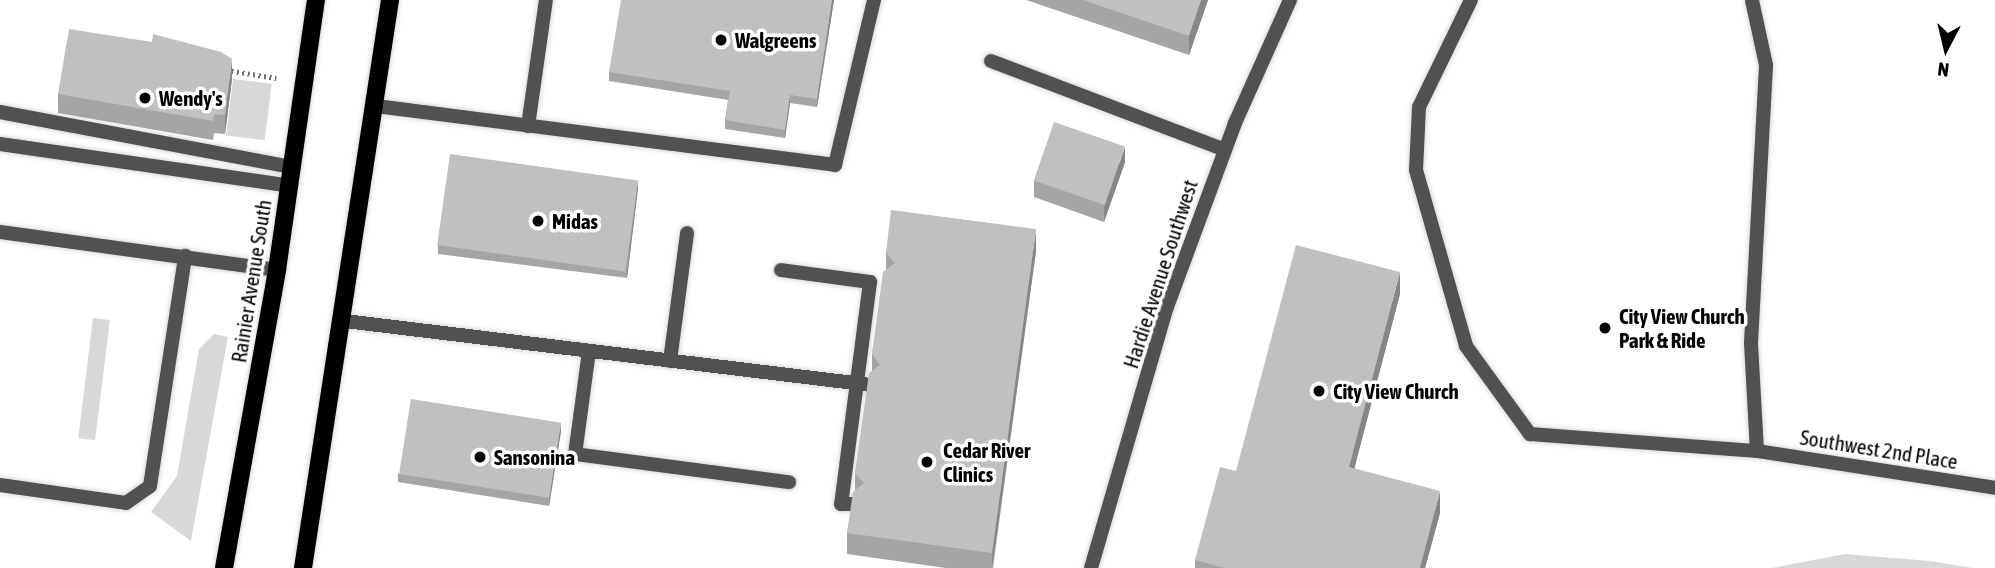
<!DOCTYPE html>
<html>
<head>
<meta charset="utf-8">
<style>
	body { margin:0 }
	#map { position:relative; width:1995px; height:568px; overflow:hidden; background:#fff; font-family:"Asap Condensed",sans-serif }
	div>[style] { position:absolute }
	.green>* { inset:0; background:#d8d8d8; transform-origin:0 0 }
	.path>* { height:4.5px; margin-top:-2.25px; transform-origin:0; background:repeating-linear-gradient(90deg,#737373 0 2px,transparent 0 5.5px) }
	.roads { filter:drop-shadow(0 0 2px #dbdbdb) drop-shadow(0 0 2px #dbdbdb) }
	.service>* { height:14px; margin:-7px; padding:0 7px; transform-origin:7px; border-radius:7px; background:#515151 }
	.minor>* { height:14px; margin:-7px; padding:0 7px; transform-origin:7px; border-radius:7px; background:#515151 }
	.primary>* { height:18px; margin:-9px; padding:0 9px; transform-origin:9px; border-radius:9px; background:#000 }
	.wall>* { inset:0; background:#a5a5a5 }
	.shaded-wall>* { inset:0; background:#868686 }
	.building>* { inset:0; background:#c0c0c0; transform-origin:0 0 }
	.dots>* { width:19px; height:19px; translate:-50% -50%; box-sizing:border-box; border:4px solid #fff; border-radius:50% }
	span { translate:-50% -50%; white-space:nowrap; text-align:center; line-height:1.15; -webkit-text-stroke:7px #fff; paint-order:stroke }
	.poi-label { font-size:21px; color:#000; font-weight:700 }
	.left { translate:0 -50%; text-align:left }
	.street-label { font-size:21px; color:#000 }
	.north { position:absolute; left:1911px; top:14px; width:70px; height:70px; -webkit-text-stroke:5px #fff; paint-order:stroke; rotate:187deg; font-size:19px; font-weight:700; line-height:28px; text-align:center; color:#000 }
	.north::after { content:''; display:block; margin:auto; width:24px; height:32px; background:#000; clip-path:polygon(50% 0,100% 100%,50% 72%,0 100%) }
</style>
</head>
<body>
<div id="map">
	<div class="green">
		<i style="left:233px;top:79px;width:39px;height:57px;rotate:7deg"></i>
		<i style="left:93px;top:318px;width:17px;height:121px;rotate:7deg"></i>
		<i style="clip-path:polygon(214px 334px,228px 337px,191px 541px,151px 512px,177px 476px,199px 349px)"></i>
		<i style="clip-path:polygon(1845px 554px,1930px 561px,1973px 568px,1772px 568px)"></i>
	</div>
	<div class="path">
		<i style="left:226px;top:70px;width:51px;rotate:9.1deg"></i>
	</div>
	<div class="roads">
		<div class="service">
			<i style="left:1471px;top:0;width:119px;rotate:115.9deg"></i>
			<i style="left:1419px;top:107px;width:63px;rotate:92.7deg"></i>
			<i style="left:1416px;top:170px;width:183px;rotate:74.1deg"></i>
			<i style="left:1466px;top:346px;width:109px;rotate:54deg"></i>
			<i style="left:1530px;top:434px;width:228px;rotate:4.3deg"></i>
			<i style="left:1757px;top:451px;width:108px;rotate:-93.2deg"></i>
			<i style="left:1751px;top:343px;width:278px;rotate:-86.9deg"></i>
			<i style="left:1766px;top:65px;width:66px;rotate:-102.2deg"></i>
			<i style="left:991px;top:61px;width:250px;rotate:20.8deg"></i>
			<i style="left:376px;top:106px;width:463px;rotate:7.3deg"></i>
			<i style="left:835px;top:165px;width:170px;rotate:-76.7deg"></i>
			<i style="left:0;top:112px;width:297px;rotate:10.7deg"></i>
			<i style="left:528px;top:126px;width:127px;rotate:-81.9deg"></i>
			<i style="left:0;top:144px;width:293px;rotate:8.2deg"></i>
			<i style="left:0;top:232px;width:280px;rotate:7.8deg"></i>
			<i style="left:781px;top:270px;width:90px;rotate:7.7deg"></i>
			<i style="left:870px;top:282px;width:224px;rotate:97.4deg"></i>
			<i style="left:841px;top:504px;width:13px"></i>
			<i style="left:345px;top:321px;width:530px;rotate:6.94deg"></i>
			<i style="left:589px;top:351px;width:104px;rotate:97.7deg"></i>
			<i style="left:575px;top:454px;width:216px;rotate:7.5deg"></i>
			<i style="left:670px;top:361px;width:129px;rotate:-82.4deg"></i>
			<i style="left:0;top:485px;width:127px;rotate:8.1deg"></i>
			<i style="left:126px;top:503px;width:29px;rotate:-35deg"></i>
			<i style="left:150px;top:486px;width:233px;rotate:-81.3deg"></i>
		</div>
		<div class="minor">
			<i style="left:1757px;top:451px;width:241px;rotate:8.8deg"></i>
			<i style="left:1091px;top:568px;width:272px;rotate:-73.8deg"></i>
			<i style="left:1167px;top:307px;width:196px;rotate:-69.7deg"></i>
			<i style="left:1235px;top:123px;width:135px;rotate:-65.9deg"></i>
		</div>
		<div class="primary">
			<i style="left:224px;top:568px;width:303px;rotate:-79.9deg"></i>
			<i style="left:277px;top:270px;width:273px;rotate:-81.8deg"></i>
			<i style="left:303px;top:568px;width:575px;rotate:-81.29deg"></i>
		</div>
	</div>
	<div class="wall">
		<i style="clip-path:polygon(834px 0,817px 107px,790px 103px,785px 138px,725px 129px,725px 120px,728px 100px,609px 81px,609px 72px)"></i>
		<i style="clip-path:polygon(1026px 0,1208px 0,1189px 55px)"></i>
		<i style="clip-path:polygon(232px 79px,225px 134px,214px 133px,213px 140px,58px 113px,58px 94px)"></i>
		<i style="clip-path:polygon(1125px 162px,1104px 222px,1034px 197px,1034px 181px)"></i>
		<i style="clip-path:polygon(638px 188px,627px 278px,438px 254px,438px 245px)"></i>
		<i style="clip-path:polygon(1036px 251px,993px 568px,946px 568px,847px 554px,847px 533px,855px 490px,855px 473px,872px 371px,872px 354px,886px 270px,886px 253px)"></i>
		<i style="clip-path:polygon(1400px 294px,1354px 468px,1440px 513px,1425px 568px,1195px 568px,1195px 560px,1236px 471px)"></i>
		<i style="clip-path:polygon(561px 431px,549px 506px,398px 482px,398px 474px)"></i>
	</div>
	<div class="shaded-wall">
		<i style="clip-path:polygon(832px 0,834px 0,817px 107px,817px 99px)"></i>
		<i style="clip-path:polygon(1201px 0,1208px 0,1189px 55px,1189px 36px)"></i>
		<i style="clip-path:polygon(232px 59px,232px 79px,225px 134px,225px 115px)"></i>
		<i style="clip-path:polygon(790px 95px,790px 103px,785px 138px,785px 130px)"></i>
		<i style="clip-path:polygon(1125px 147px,1125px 162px,1104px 222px,1104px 207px)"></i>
		<i style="clip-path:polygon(638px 180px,638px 188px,627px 278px,627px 270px)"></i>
		<i style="clip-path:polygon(1036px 229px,1036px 251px,992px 568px,992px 553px)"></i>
		<i style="clip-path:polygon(1400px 272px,1400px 294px,1349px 489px,1349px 467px)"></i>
		<i style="clip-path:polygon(561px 423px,561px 431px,549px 506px,549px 498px)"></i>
		<i style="clip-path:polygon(1440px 491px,1440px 513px,1425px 568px,1420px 568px)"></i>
	</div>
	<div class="building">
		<i style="clip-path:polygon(621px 0,832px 0,817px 99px,790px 95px,785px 130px,725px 120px,730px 91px,609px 72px)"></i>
		<i style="clip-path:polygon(1083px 0,1201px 0,1189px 36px)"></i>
		<i style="clip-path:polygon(69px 29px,152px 42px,153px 34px,221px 52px,232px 59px,225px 115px,214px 114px,213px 121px,58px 94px)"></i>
		<i style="left:1054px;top:122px;width:75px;height:62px;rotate:19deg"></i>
		<i style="left:450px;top:154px;width:190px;height:92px;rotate:8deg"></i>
		<i style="clip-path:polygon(891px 210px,1036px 229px,992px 553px,847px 533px,853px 492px,864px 483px,855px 473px,869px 373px,880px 365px,872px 354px,883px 272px,895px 263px,886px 253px)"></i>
		<i style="clip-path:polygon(1296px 245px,1400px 272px,1349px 467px,1440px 491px,1420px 568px,1225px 568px,1195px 560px,1220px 467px,1236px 471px)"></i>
		<i style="left:411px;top:399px;width:152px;height:76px;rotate:9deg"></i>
	</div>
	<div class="dots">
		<i style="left:721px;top:40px;background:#000"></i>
		<i style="left:145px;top:98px;background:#000"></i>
		<i style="left:538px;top:221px;background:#000"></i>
		<i style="left:1605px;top:328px;background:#000"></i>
		<i style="left:1319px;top:391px;background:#000"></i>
		<i style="left:480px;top:457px;background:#000"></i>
		<i style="left:927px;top:462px;background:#000"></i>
	</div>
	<div class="poi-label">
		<span class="left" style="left:735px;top:40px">Walgreens</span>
		<span class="left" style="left:159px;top:98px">Wendy's</span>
		<span class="left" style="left:552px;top:221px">Midas</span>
		<span class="left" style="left:1619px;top:328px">City View Church<br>Park &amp; Ride</span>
		<span class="left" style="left:1333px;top:391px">City View Church</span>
		<span class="left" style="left:943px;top:462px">Cedar River<br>Clinics</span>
		<span class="left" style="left:494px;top:457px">Sansonina</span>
	</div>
	<div class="street-label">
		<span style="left:1160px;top:274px;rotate:-72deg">Hardie Avenue Southwest</span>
		<span style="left:251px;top:281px;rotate:-81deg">Rainier Avenue South</span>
		<span style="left:1879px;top:449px;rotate:9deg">Southwest 2nd Place</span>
	</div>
	<div class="north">N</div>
</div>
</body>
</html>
